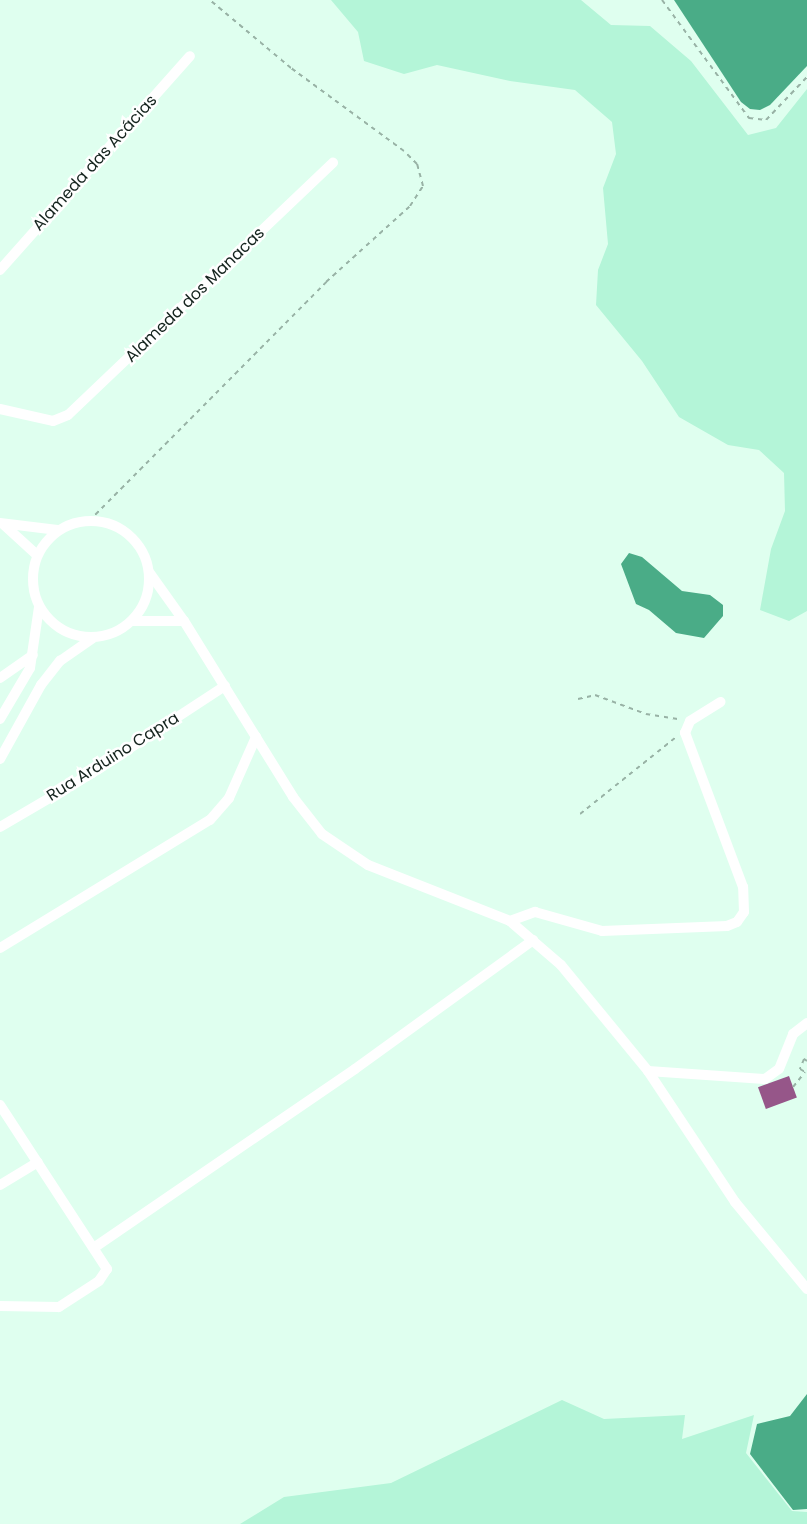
<!DOCTYPE html>
<html>
<head>
<meta charset="utf-8">
<style>
	body { margin:0 }
	#map { position:relative; width:807px; height:1524px; overflow:hidden; background:#dfffef; font-family:Poppins,sans-serif }
	div>[style] { position:absolute }
	.green>* { inset:0; background:#b4f5d8 }
	.water>* { inset:0; background:#4aac87 }
	.building>* { inset:0; background:#965689; transform-origin:0 0 }
	.path>* { height:2px; margin-top:-1px; transform-origin:0; background:repeating-linear-gradient(90deg,#98b2a5 0 4.5px,transparent 0 9px) }
	.minor>* { height:10px; margin:-5px; padding:0 5px; transform-origin:5px; border-radius:5px; background:#fff }
	.minor>.ring { margin:-5px; padding:0; box-sizing:content-box; background:none; border:10px solid #fff; border-radius:50% }
	span { translate:-50% -50%; white-space:nowrap; text-align:center; line-height:1.15; -webkit-text-stroke:5px #fff; paint-order:stroke }
	.street-label { font-size:16px; color:#14231d }
</style>
</head>
<body>
<div id="map">
	<div class="green">
		<i style="clip-path:polygon(331px 0,581px 0,611px 25px,650px 26px,691px 61px,748px 135px,776px 128px,807px 89px,807px 611px,789px 621px,760px 610px,771px 549px,785px 511px,784px 473px,759px 450px,728px 445px,679px 417px,642px 361px,596px 305px,598px 270px,608px 244px,603px 188px,616px 154px,612px 122px,575px 90px,510px 81px,437px 65px,404px 74px,364px 61px,358px 32px)"></i>
		<i style="clip-path:polygon(562px 1400px,604px 1419px,685px 1415px,682px 1439px,754px 1415px,746px 1453px,792px 1511px,807px 1512px,807px 1524px,240px 1524px,284px 1497px,391px 1483px)"></i>
	</div>
	<div class="water">
		<i style="clip-path:polygon(674px 0,807px 0,807px 66px,770px 105px,760px 110px,750px 109px,741px 102px)"></i>
		<i style="clip-path:polygon(629px 553px,642px 557px,682px 591px,710px 595px,723px 605px,723px 616px,704px 638px,676px 633px,649px 610px,636px 604px,621px 564px)"></i>
		<i style="clip-path:polygon(807px 1394px,807px 1509px,793px 1510px,750px 1454px,757px 1424px,790px 1416px)"></i>
	</div>
	<div class="building">
		<i style="left:789px;top:1076px;width:23px;height:33px;rotate:70deg"></i>
	</div>
	<div class="path">
		<i style="left:662px;top:0;width:147px;rotate:53.6deg"></i>
		<i style="left:749px;top:118px;width:17px;rotate:7deg"></i>
		<i style="left:766px;top:120px;width:59px;rotate:-46.4deg"></i>
		<i style="left:89px;top:521px;width:337px;rotate:-45.2deg"></i>
		<i style="left:326px;top:282px;width:113px;rotate:-42.1deg"></i>
		<i style="left:410px;top:206px;width:24px;rotate:-57deg"></i>
		<i style="left:423px;top:186px;width:23px;rotate:-105deg"></i>
		<i style="left:417px;top:164px;width:18px;rotate:-135deg"></i>
		<i style="left:404px;top:151px;width:140px;rotate:-143.7deg"></i>
		<i style="left:291px;top:68px;width:106px;rotate:-140deg"></i>
		<i style="left:578px;top:699px;width:17px;rotate:-13deg"></i>
		<i style="left:595px;top:695px;width:54px;rotate:20.4deg"></i>
		<i style="left:646px;top:714px;width:32px;rotate:9deg"></i>
		<i style="left:580px;top:814px;width:122px;rotate:-38.7deg"></i>
		<i style="left:807px;top:1061px;width:4px;rotate:-146deg"></i>
		<i style="left:804px;top:1059px;width:11px;rotate:112deg"></i>
		<i style="left:800px;top:1069px;width:8px;rotate:30deg"></i>
		<i style="left:793px;top:1087px;width:19px;rotate:-51deg"></i>
	</div>
	<div class="minor">
		<i style="left:0;top:270px;width:286px;rotate:-48.4deg"></i>
		<i style="left:0;top:409px;width:54px;rotate:12.8deg"></i>
		<i style="left:53px;top:421px;width:16px;rotate:-22deg"></i>
		<i style="left:68px;top:415px;width:366px;rotate:-43.6deg"></i>
		<i class="ring" style="left:33px;top:521px;width:106px;height:106px"></i>
		<i style="left:0;top:523px;width:58px;rotate:6.9deg"></i>
		<i style="left:3px;top:524px;width:46px;rotate:42.4deg"></i>
		<i style="left:149px;top:572px;width:60px;rotate:54.5deg"></i>
		<i style="left:184px;top:621px;width:207px;rotate:58.2deg"></i>
		<i style="left:293px;top:797px;width:47px;rotate:51.9deg"></i>
		<i style="left:322px;top:834px;width:55px;rotate:34deg"></i>
		<i style="left:368px;top:865px;width:153px;rotate:21.5deg"></i>
		<i style="left:510px;top:921px;width:67px;rotate:40.8deg"></i>
		<i style="left:561px;top:965px;width:137px;rotate:50.6deg"></i>
		<i style="left:648px;top:1071px;width:157px;rotate:56.4deg"></i>
		<i style="left:735px;top:1202px;width:113px;rotate:50.4deg"></i>
		<i style="left:132px;top:621px;width:52px"></i>
		<i style="left:0;top:678px;width:40px;rotate:-34.9deg"></i>
		<i style="left:0;top:719px;width:59px;rotate:-59.5deg"></i>
		<i style="left:30px;top:668px;width:62px;rotate:-81.6deg"></i>
		<i style="left:0;top:759px;width:85px;rotate:-61deg"></i>
		<i style="left:41px;top:685px;width:31px;rotate:-52deg"></i>
		<i style="left:60px;top:661px;width:40px;rotate:-34.9deg"></i>
		<i style="left:0;top:827px;width:107px;rotate:-30.4deg"></i>
		<i style="left:92px;top:773px;width:159px;rotate:-33.2deg"></i>
		<i style="left:510px;top:921px;width:27px;rotate:-20deg"></i>
		<i style="left:535px;top:912px;width:70px;rotate:15.8deg"></i>
		<i style="left:602px;top:931px;width:125px;rotate:-2.3deg"></i>
		<i style="left:727px;top:926px;width:11px;rotate:-22deg"></i>
		<i style="left:737px;top:922px;width:12px;rotate:-55deg"></i>
		<i style="left:744px;top:912px;width:25px;rotate:-92deg"></i>
		<i style="left:743px;top:887px;width:165px;rotate:-110.6deg"></i>
		<i style="left:685px;top:733px;width:13px;rotate:-67deg"></i>
		<i style="left:690px;top:721px;width:36px;rotate:-32deg"></i>
		<i style="left:0;top:948px;width:246px;rotate:-31.4deg"></i>
		<i style="left:210px;top:820px;width:29px;rotate:-49deg"></i>
		<i style="left:229px;top:798px;width:67px;rotate:-66.1deg"></i>
		<i style="left:648px;top:1071px;width:117px;rotate:3.9deg"></i>
		<i style="left:765px;top:1079px;width:17px;rotate:-36deg"></i>
		<i style="left:779px;top:1069px;width:38px;rotate:-68deg"></i>
		<i style="left:793px;top:1034px;width:18px;rotate:-38deg"></i>
		<i style="left:0;top:1105px;width:196px;rotate:56.9deg"></i>
		<i style="left:107px;top:1269px;width:14px;rotate:124deg"></i>
		<i style="left:99px;top:1281px;width:48px;rotate:147deg"></i>
		<i style="left:59px;top:1307px;width:59px;rotate:-179deg"></i>
		<i style="left:0;top:1185px;width:44px;rotate:-31.2deg"></i>
		<i style="left:95px;top:1247px;width:315px;rotate:-34.4deg"></i>
		<i style="left:355px;top:1069px;width:220px;rotate:-35.9deg"></i>
	</div>
	<div class="street-label">
		<span style="left:95px;top:163px;rotate:-48deg">Alameda das Acácias</span>
		<span style="left:195px;top:295px;rotate:-44deg">Alameda dos Manacas</span>
		<span style="left:113px;top:757px;rotate:-32deg">Rua Arduino Capra</span>
	</div>
</div>
</body>
</html>
